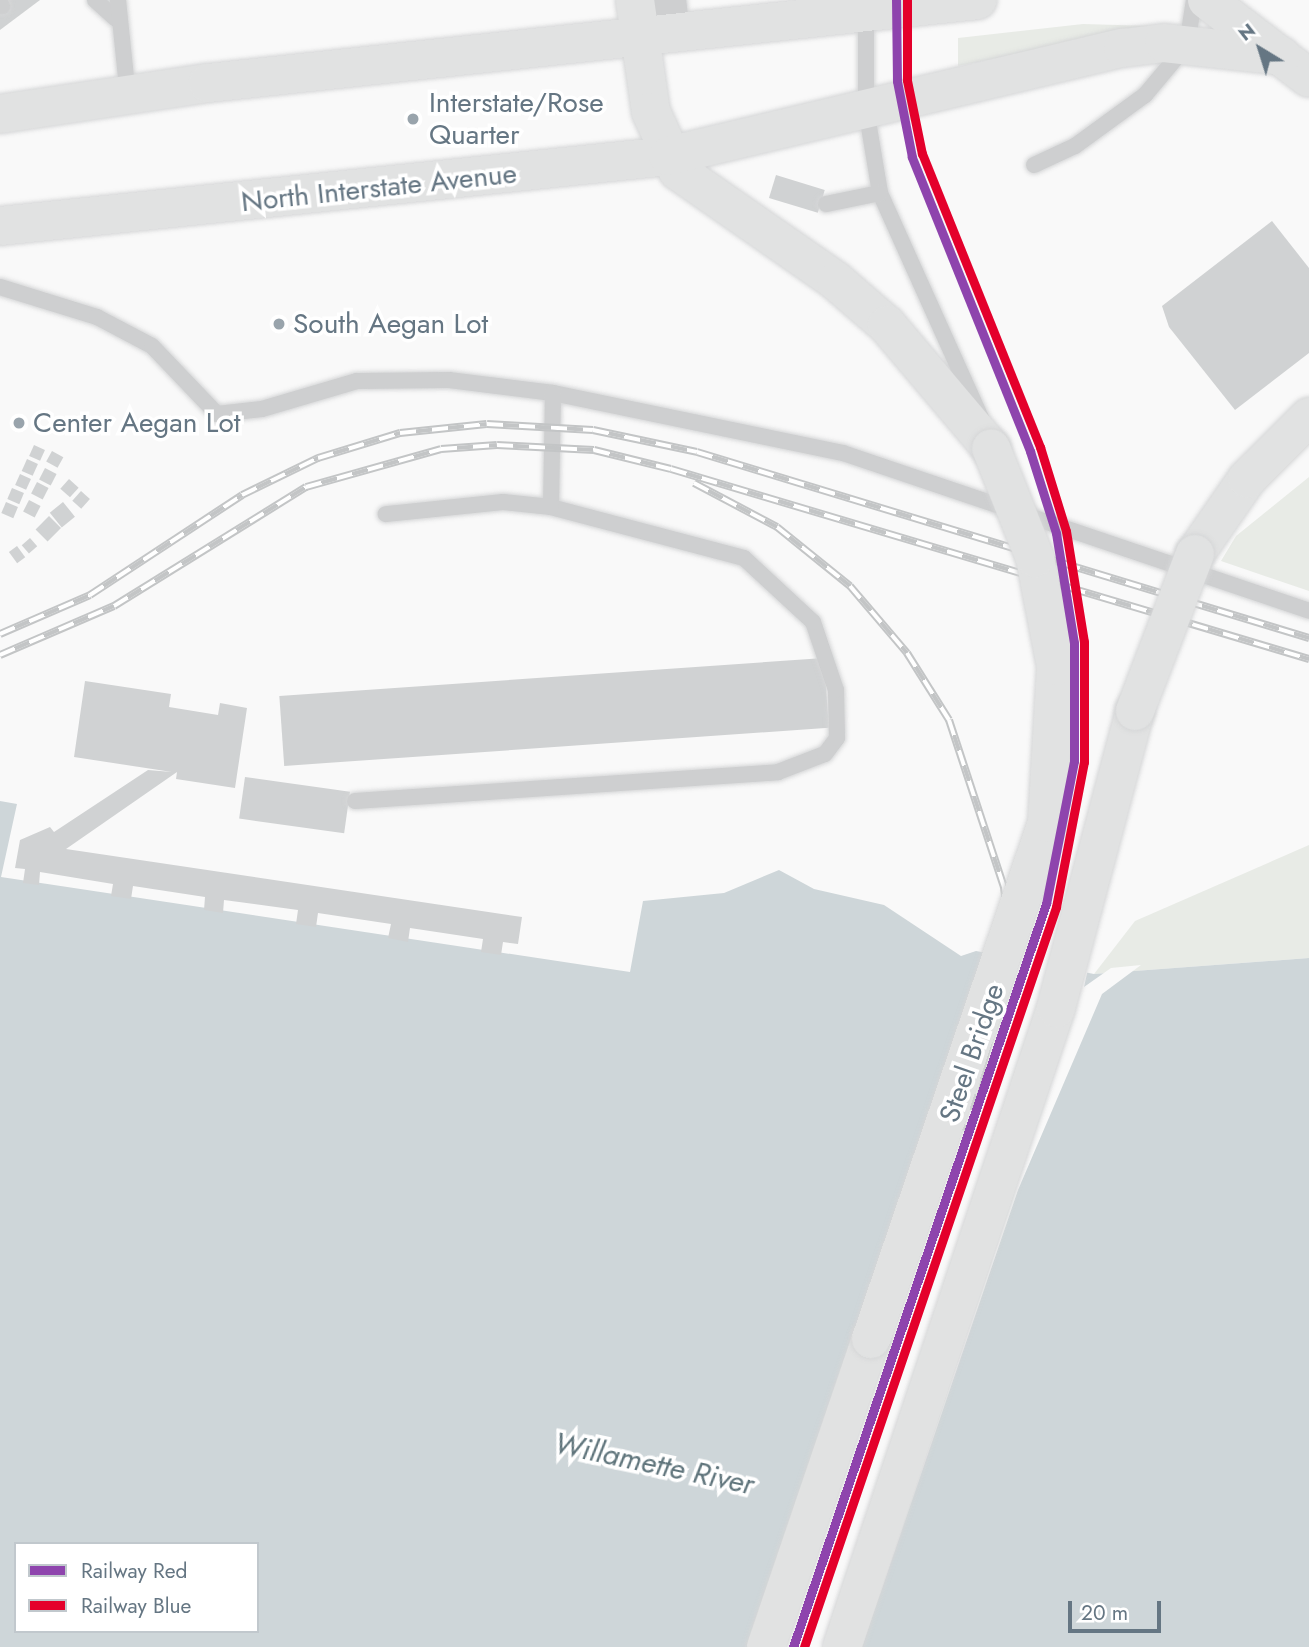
<!DOCTYPE html>
<html>
<head>
<meta charset="utf-8">
<style>
	body { margin:0 }
	#map { position:relative; width:1309px; height:1647px; overflow:hidden; background:#f9f9f9; font-family:Jost,sans-serif }
	div>[style] { position:absolute }
	.green>* { inset:0; background:#e8ebe6 }
	.water>* { inset:0; background:#ced6d9 }
	.pier>* { inset:0; background:#f9f9f9 }
	.building>* { inset:0; background:#d0d2d3; transform-origin:0 0 }
	.roads { filter:drop-shadow(0 0 2px #d5d6d7) drop-shadow(0 0 2px #d5d6d7) }
	.lane>* { height:16px; margin:-8px; padding:0 8px; transform-origin:8px; border-radius:8px; background:#cecfd0 }
	.street>* { height:32px; margin:-16px; padding:0 16px; transform-origin:16px; border-radius:16px; background:#cecfd0 }
	.secondary>* { height:38px; margin:-19px; padding:0 19px; transform-origin:19px; border-radius:19px; background:#e1e2e2 }
	.rail>* { height:8px; margin-top:-4px; transform-origin:0; background:repeating-linear-gradient(90deg,#fff 0 16px,#c3c5c6 0 32px); box-sizing:border-box; border-block:2px solid #c3c5c6 }
	.bridges { filter:drop-shadow(0 0 2px #d5d6d7) drop-shadow(0 0 2px #d5d6d7) }
	.secondary-bridge>* { height:38px; margin:-19px; padding:0 19px; transform-origin:19px; border-radius:19px; background:#e1e2e2 }
	.rail-1>* { height:9px; margin:-4.5px; padding:0 4.5px; transform-origin:4.5px; border-radius:4.5px; background:#8e44ad }
	.rail-2>* { height:9px; margin:-4.5px; padding:0 4.5px; transform-origin:4.5px; border-radius:4.5px; background:#e4002b }
	.dots>* { width:19px; height:19px; translate:-50% -50%; box-sizing:border-box; border:4px solid #fff; border-radius:50% }
	span { translate:-50% -50%; white-space:nowrap; text-align:center; line-height:1.15; -webkit-text-stroke:7px #fff; paint-order:stroke }
	.poi-label { font-size:28px; color:#657683 }
	.left { translate:0 -50%; text-align:left }
	.street-label { font-size:28px; color:#657683 }
	.water-label { font-size:30px; color:#60757c; font-style:italic }
	.legend { position:absolute; left:14px; top:1542px; width:245px; height:91px; box-sizing:border-box; background:#fff; border:2px solid #c1c8cd; margin:0; padding:9px 12px; list-style:none; font-size:21px; color:#657683 }
	.legend li { display:flex; align-items:center; gap:14px; height:35px }
	.legend b { width:35px; border:2px solid #c1c8cd }
	.north { position:absolute; left:1225px; top:14px; width:70px; height:70px; -webkit-text-stroke:5px #fff; paint-order:stroke; rotate:322deg; font-size:19px; font-weight:700; line-height:28px; text-align:center; color:#657683 }
	.north::after { content:''; display:block; margin:auto; width:24px; height:32px; background:#657683; clip-path:polygon(50% 0,100% 100%,50% 72%,0 100%) }
	.scale { position:absolute; left:1068px; top:1601px; width:93px; height:32px; box-sizing:border-box; border:4px solid #657683; border-top:0; padding-left:9px; font-size:21px; line-height:24px; white-space:nowrap; color:#657683; -webkit-text-stroke:5px #fff; paint-order:stroke }
</style>
</head>
<body>
<div id="map">
	<div class="green">
		<i style="clip-path:polygon(1083px 24px,1154px 26px,958px 66px,958px 38px)"></i>
		<i style="clip-path:polygon(1309px 477px,1309px 591px,1221px 561px,1236px 536px)"></i>
		<i style="clip-path:polygon(1309px 845px,1309px 958px,1094px 974px,1135px 921px)"></i>
	</div>
	<div class="water">
		<i style="clip-path:polygon(evenodd,0 801px,17px 804px,1px 877px,630px 972px,643px 901px,724px 893px,779px 870px,814px 889px,884px 905px,961px 956px,976px 951px,1094px 974px,1309px 958px,1309px 1647px,0 1647px,0 801px,16px 1544px,257px 1544px,257px 1631px,16px 1631px,16px 1544px)"></i>
	</div>
	<div class="pier">
		<i style="clip-path:polygon(986px 950px,1088px 969px,1084px 987px,1111px 968px,1141px 965px,1102px 994px,1018px 1190px,862px 1647px,748px 1647px)"></i>
	</div>
	<div class="building">
		<i style="clip-path:polygon(0 0,40px 0,0 30px)"></i>
		<i style="left:776px;top:175px;width:51px;height:24px;rotate:17deg"></i>
		<i style="clip-path:polygon(1272px 221px,1309px 268px,1309px 353px,1235px 410px,1169px 327px,1162px 306px)"></i>
		<i style="left:34px;top:445px;width:12px;height:12px;rotate:24deg"></i>
		<i style="left:52px;top:451px;width:13px;height:12px;rotate:29deg"></i>
		<i style="left:27px;top:459px;width:12px;height:13px;rotate:24deg"></i>
		<i style="left:45px;top:468px;width:13px;height:13px;rotate:27deg"></i>
		<i style="left:20px;top:474px;width:12px;height:12px;rotate:24deg"></i>
		<i style="left:69px;top:479px;width:13px;height:13px;rotate:42deg"></i>
		<i style="left:37px;top:482px;width:13px;height:13px;rotate:27deg"></i>
		<i style="left:12px;top:488px;width:13px;height:12px;rotate:23deg"></i>
		<i style="left:81px;top:491px;width:12px;height:13px;rotate:42deg"></i>
		<i style="left:29px;top:500px;width:13px;height:13px;rotate:27deg"></i>
		<i style="left:6px;top:502px;width:13px;height:12px;rotate:23deg"></i>
		<i style="left:63px;top:502px;width:19px;height:17px;rotate:51deg"></i>
		<i style="left:49px;top:516px;width:17px;height:19px;rotate:45deg"></i>
		<i style="left:30px;top:538px;width:11px;height:11px;rotate:49deg"></i>
		<i style="left:17px;top:546px;width:14px;height:10px;rotate:54deg"></i>
		<i style="left:824px;top:658px;width:70px;height:546px;rotate:86deg"></i>
		<i style="clip-path:polygon(85px 681px,171px 694px,169px 707px,218px 715px,220px 703px,247px 708px,235px 788px,176px 779px,177px 772px,66px 849px,522px 917px,518px 944px,503px 942px,501px 955px,481px 952px,483px 939px,410px 928px,408px 942px,388px 938px,391px 924px,318px 913px,316px 927px,296px 924px,298px 910px,224px 900px,223px 913px,204px 910px,205px 897px,133px 886px,131px 899px,111px 896px,113px 884px,40px 872px,39px 885px,23px 883px,25px 869px,15px 868px,20px 840px,50px 827px,54px 832px,148px 770px,172px 772px,74px 757px)"></i>
		<i style="left:245px;top:777px;width:106px;height:42px;rotate:8deg"></i>
	</div>
	<div class="roads">
		<div class="lane">
			<i style="left:95px;top:0;width:28px;rotate:42deg"></i>
			<i style="left:118px;top:0;width:98px;rotate:84.1deg"></i>
			<i style="left:0;top:3px;width:4px;rotate:56deg"></i>
			<i style="left:866px;top:10px;width:99px;rotate:90deg"></i>
			<i style="left:866px;top:109px;width:85px;rotate:80.5deg"></i>
			<i style="left:880px;top:193px;width:251px;rotate:65.8deg"></i>
			<i style="left:1034px;top:165px;width:45px;rotate:-24.9deg"></i>
			<i style="left:1075px;top:146px;width:87px;rotate:-36.1deg"></i>
			<i style="left:1145px;top:95px;width:65px;rotate:-50deg"></i>
			<i style="left:1187px;top:45px;width:46px;rotate:-81.2deg"></i>
			<i style="left:826px;top:204px;width:55px;rotate:-11.5deg"></i>
			<i style="left:0;top:287px;width:102px;rotate:17.2deg"></i>
			<i style="left:97px;top:317px;width:62px;rotate:27.8deg"></i>
			<i style="left:152px;top:346px;width:94px;rotate:46.3deg"></i>
			<i style="left:217px;top:414px;width:45px;rotate:-6.3deg"></i>
			<i style="left:262px;top:409px;width:99px;rotate:-16.4deg"></i>
			<i style="left:357px;top:381px;width:92px;rotate:-0.6deg"></i>
			<i style="left:449px;top:380px;width:105px;rotate:7.1deg"></i>
			<i style="left:553px;top:393px;width:296px;rotate:11.7deg"></i>
			<i style="left:843px;top:453px;width:492px;rotate:18.7deg"></i>
			<i style="left:551px;top:507px;width:114px;rotate:-89deg"></i>
			<i style="left:355px;top:801px;width:424px;rotate:-3.9deg"></i>
			<i style="left:778px;top:772px;width:50px;rotate:-21deg"></i>
			<i style="left:825px;top:754px;width:20px;rotate:-53deg"></i>
			<i style="left:837px;top:738px;width:48px;rotate:-91.2deg"></i>
			<i style="left:836px;top:690px;width:72px;rotate:-108.7deg"></i>
			<i style="left:813px;top:622px;width:94px;rotate:-137.2deg"></i>
			<i style="left:744px;top:558px;width:200px;rotate:-165.2deg"></i>
			<i style="left:551px;top:507px;width:48px;rotate:-174.1deg"></i>
			<i style="left:503px;top:502px;width:118px;rotate:174.1deg"></i>
		</div>
		<div class="street">
			<i style="left:670px;top:0;width:31px;rotate:83deg"></i>
		</div>
		<div class="secondary">
			<i style="left:635px;top:0;width:113px;rotate:81.9deg"></i>
			<i style="left:651px;top:112px;width:65px;rotate:65.4deg"></i>
			<i style="left:678px;top:171px;width:193px;rotate:34.8deg"></i>
			<i style="left:836px;top:281px;width:67px;rotate:40.8deg"></i>
			<i style="left:887px;top:325px;width:161px;rotate:49.8deg"></i>
			<i style="left:1207px;top:0;width:128px;rotate:37.4deg"></i>
			<i style="left:0;top:114px;width:210px;rotate:-8.5deg"></i>
			<i style="left:208px;top:83px;width:774px;rotate:-6.15deg"></i>
			<i style="left:0;top:226px;width:672px;rotate:-5.98deg"></i>
			<i style="left:668px;top:156px;width:468px;rotate:-13.4deg"></i>
			<i style="left:1123px;top:48px;width:41px;rotate:-7deg"></i>
			<i style="left:1164px;top:43px;width:118px;rotate:6.3deg"></i>
			<i style="left:1195px;top:554px;width:91px;rotate:-55.3deg"></i>
			<i style="left:1247px;top:479px;width:88px;rotate:-45deg"></i>
			<i style="left:766px;top:1647px;width:325px;rotate:-71.2deg"></i>
			<i style="left:842px;top:1647px;width:674px;rotate:-71.48deg"></i>
			<i style="left:1056px;top:1008px;width:307px;rotate:-75.1deg"></i>
		</div>
	</div>
	<div class="rail">
		<i style="left:694px;top:483px;width:94px;rotate:27.9deg"></i>
		<i style="left:777px;top:527px;width:94px;rotate:38.9deg"></i>
		<i style="left:850px;top:586px;width:88px;rotate:49.6deg"></i>
		<i style="left:907px;top:653px;width:79px;rotate:57.9deg"></i>
		<i style="left:949px;top:720px;width:176px;rotate:71.8deg"></i>
		<i style="left:1004px;top:887px;width:68px;rotate:83.3deg"></i>
		<i style="left:1012px;top:955px;width:182px;rotate:105deg"></i>
		<i style="left:0;top:634px;width:98px;rotate:-23.4deg"></i>
		<i style="left:90px;top:595px;width:182px;rotate:-33.3deg"></i>
		<i style="left:242px;top:495px;width:85px;rotate:-26deg"></i>
		<i style="left:318px;top:458px;width:86px;rotate:-17deg"></i>
		<i style="left:400px;top:433px;width:87px;rotate:-5.9deg"></i>
		<i style="left:487px;top:424px;width:106px;rotate:3.2deg"></i>
		<i style="left:593px;top:430px;width:106px;rotate:11.9deg"></i>
		<i style="left:697px;top:452px;width:640px;rotate:16.91deg"></i>
		<i style="left:0;top:655px;width:124px;rotate:-23.3deg"></i>
		<i style="left:114px;top:606px;width:226px;rotate:-31.8deg"></i>
		<i style="left:306px;top:487px;width:140px;rotate:-15.7deg"></i>
		<i style="left:441px;top:449px;width:56px;rotate:-4.1deg"></i>
		<i style="left:497px;top:445px;width:97px;rotate:3deg"></i>
		<i style="left:594px;top:450px;width:79px;rotate:13.9deg"></i>
		<i style="left:671px;top:469px;width:666px;rotate:16.58deg"></i>
	</div>
	<div class="bridges">
		<div class="secondary-bridge">
			<i style="left:1135px;top:711px;width:168px;rotate:-69.1deg"></i>
			<i style="left:871px;top:1339px;width:545px;rotate:-71.17deg"></i>
			<i style="left:1047px;top:823px;width:157px;rotate:-86.7deg"></i>
			<i style="left:1056px;top:666px;width:110px;rotate:-101deg"></i>
			<i style="left:1035px;top:558px;width:118px;rotate:-111.8deg"></i>
		</div>
	</div>
	<div class="rail-1">
		<i style="left:793px;top:1647px;width:785px;rotate:-71.2deg"></i>
		<i style="left:1046px;top:904px;width:146px;rotate:-78.9deg"></i>
		<i style="left:1074px;top:761px;width:118px;rotate:-90deg"></i>
		<i style="left:1074px;top:643px;width:111px;rotate:-99.3deg"></i>
		<i style="left:1056px;top:533px;width:86px;rotate:-107.6deg"></i>
		<i style="left:1030px;top:451px;width:317px;rotate:-111.9deg"></i>
		<i style="left:912px;top:157px;width:77px;rotate:-101.2deg"></i>
		<i style="left:897px;top:81px;width:81px;rotate:-90.7deg"></i>
	</div>
	<div class="rail-2">
		<i style="left:804px;top:1647px;width:782px;rotate:-71.19deg"></i>
		<i style="left:1056px;top:907px;width:148px;rotate:-79.1deg"></i>
		<i style="left:1084px;top:762px;width:120px;rotate:-90deg"></i>
		<i style="left:1084px;top:642px;width:112px;rotate:-99.2deg"></i>
		<i style="left:1066px;top:531px;width:88px;rotate:-107.2deg"></i>
		<i style="left:1040px;top:447px;width:316px;rotate:-111.9deg"></i>
		<i style="left:922px;top:154px;width:76px;rotate:-101.5deg"></i>
		<i style="left:907px;top:80px;width:80px;rotate:-90deg"></i>
	</div>
	<div class="dots">
		<i style="left:413px;top:119px;background:#99a4ac"></i>
		<i style="left:279px;top:324px;background:#99a4ac"></i>
		<i style="left:19px;top:423px;background:#99a4ac"></i>
	</div>
	<div class="poi-label">
		<span class="left" style="left:429px;top:119px">Interstate/Rose<br>Quarter</span>
		<span class="left" style="left:293px;top:324px">South Aegan Lot</span>
		<span class="left" style="left:33px;top:423px">Center Aegan Lot</span>
	</div>
	<div class="street-label">
		<span style="left:379px;top:188px;rotate:-6deg">North Interstate Avenue</span>
		<span style="left:972px;top:1053px;rotate:-71deg">Steel Bridge</span>
	</div>
	<div class="water-label">
		<span style="left:654px;top:1464px;rotate:12deg">Willamette River</span>
	</div>
	<ul class="legend">
	<li><b style="height:9px;background:#8e44ad"></b>Railway Red</li>
	<li><b style="height:9px;background:#e4002b"></b>Railway Blue</li>
	</ul>
	<div class="north">N</div>
	<div class="scale">20 m</div>
</div>
</body>
</html>
